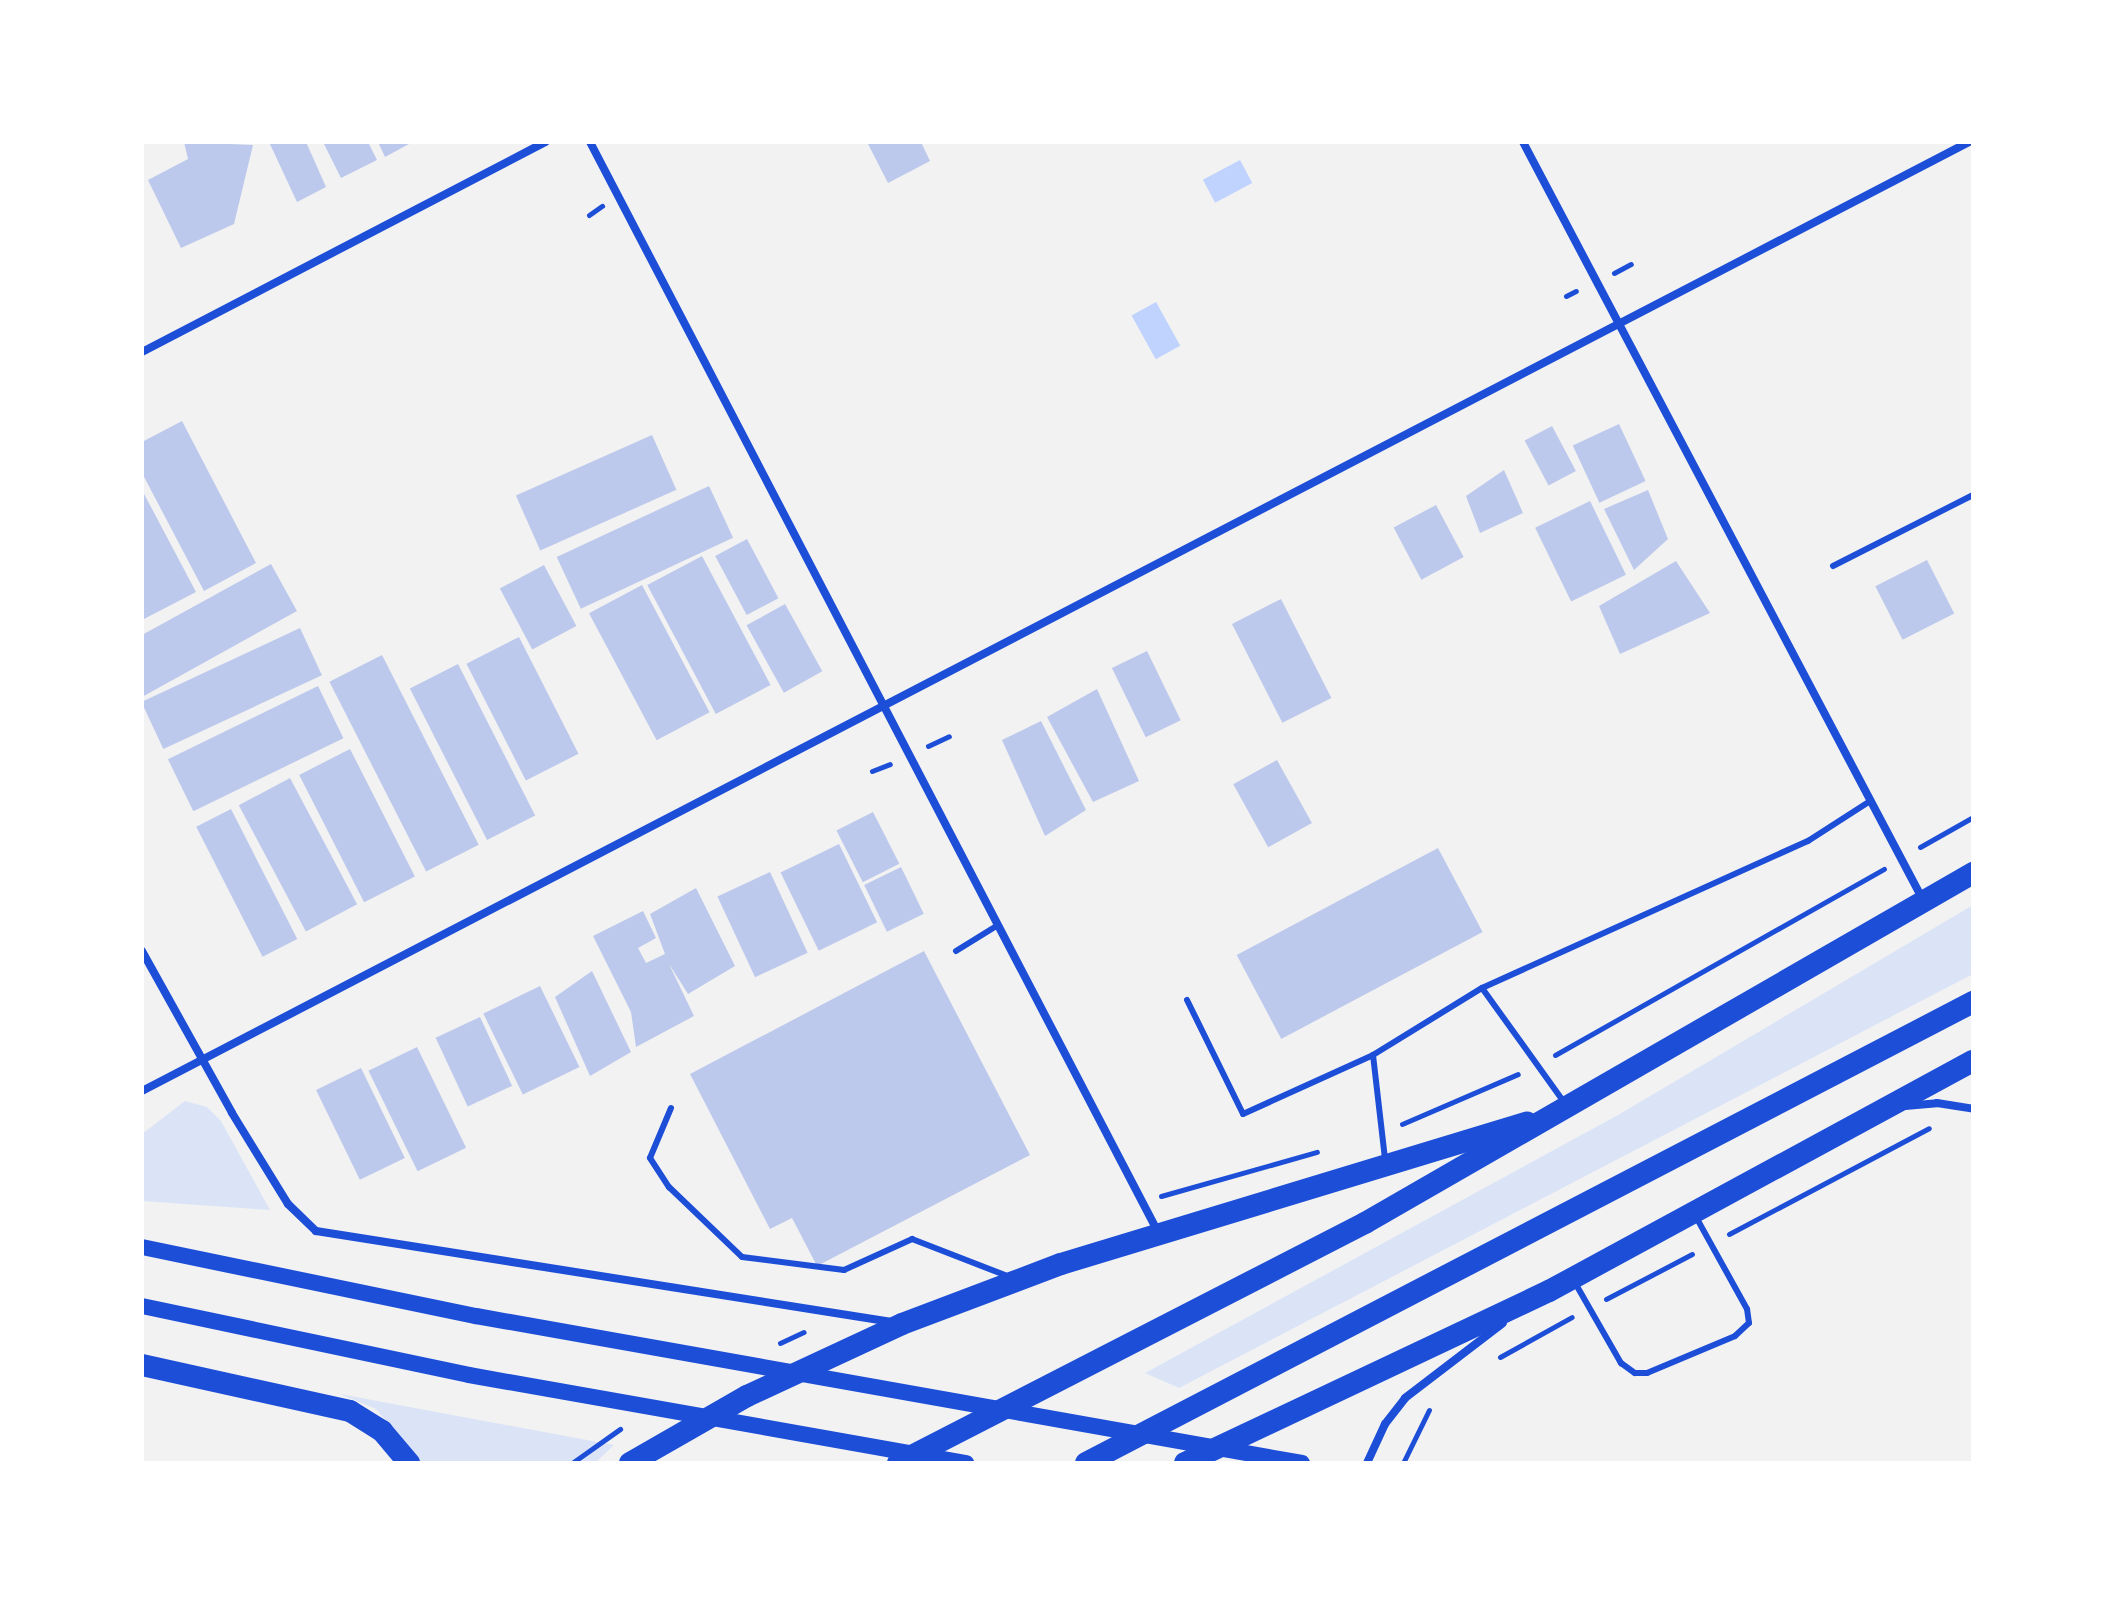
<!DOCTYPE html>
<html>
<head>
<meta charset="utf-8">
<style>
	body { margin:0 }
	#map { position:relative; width:2115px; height:1605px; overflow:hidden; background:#f2f2f2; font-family:"Alegreya Sans",sans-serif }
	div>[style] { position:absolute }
	.green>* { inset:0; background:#dbe4f7 }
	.water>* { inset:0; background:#bfd3fe; transform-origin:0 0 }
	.building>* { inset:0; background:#bdc9ec; transform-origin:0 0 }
	.path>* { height:5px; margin:-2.5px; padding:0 2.5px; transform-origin:2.5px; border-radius:2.5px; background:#1d4ed8 }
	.service>* { height:6px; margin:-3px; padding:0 3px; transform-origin:3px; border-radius:3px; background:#1d4ed8 }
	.minor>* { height:8px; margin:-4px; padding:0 4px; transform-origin:4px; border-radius:4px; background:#1d4ed8 }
	.secondary>* { height:16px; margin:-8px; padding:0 8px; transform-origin:8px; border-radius:8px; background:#1d4ed8 }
	.trunk>* { height:22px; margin:-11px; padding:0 11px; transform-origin:11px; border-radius:11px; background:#1d4ed8 }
	span { translate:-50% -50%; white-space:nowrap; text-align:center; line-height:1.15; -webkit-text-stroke:6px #fff; paint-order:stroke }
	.frame { position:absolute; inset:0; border:144px solid #fff; pointer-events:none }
</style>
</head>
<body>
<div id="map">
	<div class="green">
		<i style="clip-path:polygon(1973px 905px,1973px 974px,1179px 1388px,1145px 1373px,1618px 1115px)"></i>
		<i style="clip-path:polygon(185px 1101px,207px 1107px,221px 1121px,270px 1210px,142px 1201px,142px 1134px)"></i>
		<i style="clip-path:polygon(340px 1394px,614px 1445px,595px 1463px,421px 1463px,376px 1409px)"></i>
	</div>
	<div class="water">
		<i style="left:1240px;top:160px;width:26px;height:42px;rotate:62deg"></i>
		<i style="left:1156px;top:302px;width:50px;height:28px;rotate:61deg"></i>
	</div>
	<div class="building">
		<i style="clip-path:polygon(184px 142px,253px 145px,234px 224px,181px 248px,148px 180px,188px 159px)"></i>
		<i style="clip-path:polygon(269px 142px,306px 142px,326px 187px,297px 202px)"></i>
		<i style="clip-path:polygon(323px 142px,368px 142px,377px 160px,341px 178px)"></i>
		<i style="clip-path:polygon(378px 142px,408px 142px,409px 144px,385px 157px)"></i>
		<i style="clip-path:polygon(867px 142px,921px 142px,930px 161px,888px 183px)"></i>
		<i style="clip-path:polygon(182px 421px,256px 563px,204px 591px,142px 473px,142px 442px)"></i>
		<i style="left:1619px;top:424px;width:63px;height:51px;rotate:65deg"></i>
		<i style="left:1552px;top:426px;width:51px;height:31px;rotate:62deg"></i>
		<i style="left:652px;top:435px;width:60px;height:149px;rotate:66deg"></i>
		<i style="clip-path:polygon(1504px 470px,1523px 513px,1480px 533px,1466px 496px)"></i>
		<i style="left:709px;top:486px;width:57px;height:168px;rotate:65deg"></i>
		<i style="clip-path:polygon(142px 490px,196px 592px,142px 620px)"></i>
		<i style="clip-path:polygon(1648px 490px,1668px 539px,1634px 570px,1604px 509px)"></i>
		<i style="left:1590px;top:501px;width:82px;height:61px;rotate:64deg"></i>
		<i style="left:1436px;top:505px;width:59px;height:48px;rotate:62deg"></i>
		<i style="left:747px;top:539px;width:67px;height:36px;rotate:62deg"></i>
		<i style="left:702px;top:556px;width:146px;height:62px;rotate:62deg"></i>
		<i style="left:1927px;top:560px;width:60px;height:58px;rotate:63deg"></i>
		<i style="clip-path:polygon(1676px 561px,1710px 613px,1620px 654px,1599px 606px)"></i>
		<i style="clip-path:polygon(271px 564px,297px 611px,142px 697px,142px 635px)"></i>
		<i style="left:544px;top:565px;width:69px;height:50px;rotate:62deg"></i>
		<i style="left:642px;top:585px;width:144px;height:60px;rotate:62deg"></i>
		<i style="left:1281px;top:599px;width:111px;height:55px;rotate:63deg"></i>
		<i style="left:785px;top:604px;width:77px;height:44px;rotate:61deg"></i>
		<i style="left:300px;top:628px;width:52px;height:175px;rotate:65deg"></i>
		<i style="left:519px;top:637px;width:131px;height:59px;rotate:63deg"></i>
		<i style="left:1147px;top:651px;width:77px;height:39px;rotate:64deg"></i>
		<i style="left:382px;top:655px;width:213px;height:59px;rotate:63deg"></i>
		<i style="left:458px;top:664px;width:170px;height:54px;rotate:63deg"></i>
		<i style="left:318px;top:686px;width:58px;height:167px;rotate:64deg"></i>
		<i style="clip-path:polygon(1097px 689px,1139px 781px,1093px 802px,1047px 717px)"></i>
		<i style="clip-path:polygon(1041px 721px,1086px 810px,1045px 836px,1002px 740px)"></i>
		<i style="left:350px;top:749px;width:143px;height:57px;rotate:63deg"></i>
		<i style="left:1277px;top:760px;width:72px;height:50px;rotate:61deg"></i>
		<i style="left:290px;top:778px;width:143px;height:58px;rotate:62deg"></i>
		<i style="left:231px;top:809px;width:146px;height:39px;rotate:63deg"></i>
		<i style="left:873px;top:812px;width:58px;height:41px;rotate:63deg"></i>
		<i style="left:839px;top:844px;width:87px;height:65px;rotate:64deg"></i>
		<i style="left:1438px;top:848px;width:95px;height:228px;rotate:62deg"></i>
		<i style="left:901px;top:867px;width:52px;height:41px;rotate:64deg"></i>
		<i style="left:770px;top:872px;width:89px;height:58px;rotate:65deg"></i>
		<i style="clip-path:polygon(696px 888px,735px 966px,688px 994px,669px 964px,694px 1016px,636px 1047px,631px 1012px,593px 936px,643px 911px,656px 938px,638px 948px,646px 963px,665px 954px,650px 914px)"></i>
		<i style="clip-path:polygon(924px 951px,1030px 1155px,817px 1266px,792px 1218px,770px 1229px,690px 1074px)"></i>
		<i style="clip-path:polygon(592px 971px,631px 1052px,590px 1076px,555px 997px)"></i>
		<i style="left:540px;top:986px;width:90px;height:63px;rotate:64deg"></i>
		<i style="left:480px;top:1017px;width:76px;height:49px;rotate:65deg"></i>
		<i style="left:417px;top:1047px;width:112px;height:54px;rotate:64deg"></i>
		<i style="left:361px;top:1068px;width:100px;height:50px;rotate:64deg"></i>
	</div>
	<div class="path">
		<i style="left:589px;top:215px;width:16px;rotate:-35deg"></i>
		<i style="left:1614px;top:273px;width:19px;rotate:-28deg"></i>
		<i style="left:1566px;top:296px;width:11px;rotate:-27deg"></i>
		<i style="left:928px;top:746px;width:23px;rotate:-25deg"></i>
		<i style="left:872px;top:771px;width:19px;rotate:-21deg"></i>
		<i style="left:1920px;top:847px;width:61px;rotate:-29.5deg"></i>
		<i style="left:1555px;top:1055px;width:378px;rotate:-29.5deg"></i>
		<i style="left:1402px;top:1124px;width:126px;rotate:-23.3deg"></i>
		<i style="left:1161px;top:1196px;width:162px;rotate:-15.8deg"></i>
		<i style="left:1729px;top:1234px;width:226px;rotate:-27.9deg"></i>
		<i style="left:1606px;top:1299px;width:97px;rotate:-27.6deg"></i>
		<i style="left:780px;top:1343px;width:26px;rotate:-25deg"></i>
		<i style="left:1500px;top:1357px;width:82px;rotate:-29.1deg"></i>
		<i style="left:572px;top:1463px;width:59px;rotate:-35.3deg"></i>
		<i style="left:1403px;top:1463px;width:59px;rotate:-63.9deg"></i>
	</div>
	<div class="service">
		<i style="left:1833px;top:566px;width:157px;rotate:-26.9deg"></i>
		<i style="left:956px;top:951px;width:49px;rotate:-31.8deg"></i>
		<i style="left:1482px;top:988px;width:140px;rotate:54.3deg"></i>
		<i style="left:1187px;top:1000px;width:127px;rotate:63.8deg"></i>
		<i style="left:1243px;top:1114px;width:143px;rotate:-24.4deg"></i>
		<i style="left:1373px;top:1055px;width:128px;rotate:-31.6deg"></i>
		<i style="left:1482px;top:988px;width:358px;rotate:-24.3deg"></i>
		<i style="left:1808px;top:841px;width:74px;rotate:-32.8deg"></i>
		<i style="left:1373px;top:1055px;width:105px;rotate:83.4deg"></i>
		<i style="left:671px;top:1108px;width:54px;rotate:112.8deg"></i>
		<i style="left:650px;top:1158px;width:35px;rotate:57deg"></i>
		<i style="left:669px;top:1187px;width:101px;rotate:43.8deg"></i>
		<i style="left:742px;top:1257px;width:103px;rotate:7.3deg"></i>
		<i style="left:844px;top:1270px;width:75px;rotate:-24.5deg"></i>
		<i style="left:912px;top:1239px;width:105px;rotate:21.2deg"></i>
		<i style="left:1574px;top:1281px;width:95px;rotate:60.2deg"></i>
		<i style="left:1621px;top:1363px;width:17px;rotate:36deg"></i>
		<i style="left:1635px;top:1373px;width:12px"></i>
		<i style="left:1647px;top:1373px;width:95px;rotate:-22.8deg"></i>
		<i style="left:1735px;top:1336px;width:19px;rotate:-43deg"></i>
		<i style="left:1749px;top:1323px;width:14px;rotate:-98deg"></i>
		<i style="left:1747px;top:1309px;width:105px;rotate:-119deg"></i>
	</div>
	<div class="minor">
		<i style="left:590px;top:142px;width:1231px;rotate:62.48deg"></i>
		<i style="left:1523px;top:142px;width:857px;rotate:62.18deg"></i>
		<i style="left:142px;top:352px;width:455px;rotate:-27.5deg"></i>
		<i style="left:142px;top:951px;width:185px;rotate:60.9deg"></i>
		<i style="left:232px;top:1113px;width:107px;rotate:58.4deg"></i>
		<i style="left:288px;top:1204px;width:39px;rotate:44deg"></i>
		<i style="left:316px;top:1231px;width:583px;rotate:8.98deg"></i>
		<i style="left:142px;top:1091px;width:2059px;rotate:-27.45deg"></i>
		<i style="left:1905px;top:1106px;width:32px;rotate:-5deg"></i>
		<i style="left:1937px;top:1103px;width:36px;rotate:9deg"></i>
		<i style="left:1367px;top:1463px;width:43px;rotate:-65.2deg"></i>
		<i style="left:1385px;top:1424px;width:33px;rotate:-52deg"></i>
		<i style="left:1405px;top:1398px;width:123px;rotate:-37.4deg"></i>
	</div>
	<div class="secondary">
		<i style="left:142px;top:1247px;width:341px;rotate:11.7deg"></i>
		<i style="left:476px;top:1316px;width:839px;rotate:10.09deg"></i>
		<i style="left:142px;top:1306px;width:334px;rotate:11.9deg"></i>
		<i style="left:469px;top:1375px;width:505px;rotate:10.04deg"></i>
	</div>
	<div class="trunk">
		<i style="left:142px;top:1365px;width:213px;rotate:12.5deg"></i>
		<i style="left:350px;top:1411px;width:38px;rotate:32deg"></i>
		<i style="left:382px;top:1431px;width:42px;rotate:49.8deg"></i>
		<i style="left:630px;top:1463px;width:135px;rotate:-29.8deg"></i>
		<i style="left:747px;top:1396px;width:171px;rotate:-24.9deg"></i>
		<i style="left:902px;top:1324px;width:170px;rotate:-20.7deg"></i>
		<i style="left:1061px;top:1264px;width:487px;rotate:-16.9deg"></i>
		<i style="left:898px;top:1463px;width:525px;rotate:-27.2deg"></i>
		<i style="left:1365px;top:1223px;width:702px;rotate:-29.93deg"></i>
		<i style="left:1086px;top:1463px;width:1000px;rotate:-27.46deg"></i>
		<i style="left:1185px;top:1463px;width:403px;rotate:-25.3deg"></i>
		<i style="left:1549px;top:1291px;width:482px;rotate:-28.5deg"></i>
	</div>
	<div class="frame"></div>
</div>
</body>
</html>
